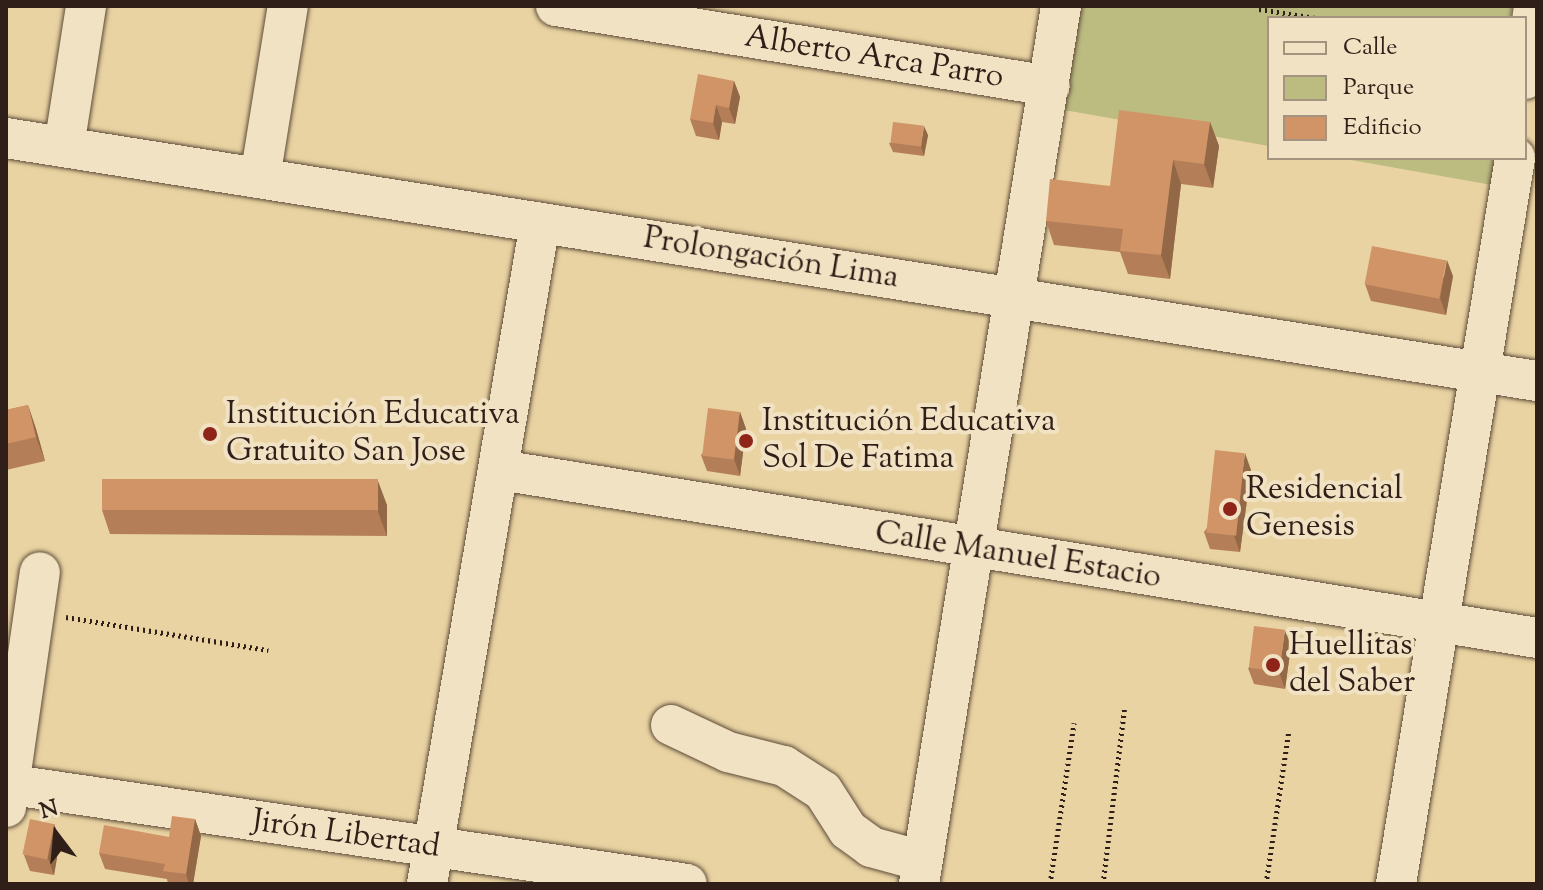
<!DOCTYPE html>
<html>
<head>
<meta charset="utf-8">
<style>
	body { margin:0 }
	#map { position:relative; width:1543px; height:890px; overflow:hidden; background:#e9d3a2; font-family:"Sorts Mill Goudy",serif }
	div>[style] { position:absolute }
	.green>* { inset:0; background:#bcbb80 }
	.path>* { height:5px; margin-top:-2.5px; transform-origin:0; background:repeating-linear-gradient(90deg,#301f18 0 2px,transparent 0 6px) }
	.roads { filter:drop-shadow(0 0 2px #5e4c3a) drop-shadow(0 0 2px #5e4c3a) }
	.minor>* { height:40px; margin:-20px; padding:0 20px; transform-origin:20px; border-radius:20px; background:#f1e2c3 }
	.wall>* { inset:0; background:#b47f58 }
	.shaded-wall>* { inset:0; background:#926847 }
	.building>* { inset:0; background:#d19466; transform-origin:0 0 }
	.dots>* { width:22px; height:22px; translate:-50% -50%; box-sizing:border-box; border:4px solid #f1e2c3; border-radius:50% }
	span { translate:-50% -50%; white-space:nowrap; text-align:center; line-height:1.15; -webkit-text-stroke:8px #f1e2c3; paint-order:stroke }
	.street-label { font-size:32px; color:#301f18 }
	.poi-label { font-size:32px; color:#301f18 }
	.left { translate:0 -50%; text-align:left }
	.frame { position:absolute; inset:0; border:8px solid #301f18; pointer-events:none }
	.legend { position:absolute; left:1267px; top:16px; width:260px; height:144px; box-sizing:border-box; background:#f1e2c3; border:2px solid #a4947f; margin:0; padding:10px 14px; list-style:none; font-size:24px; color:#301f18 }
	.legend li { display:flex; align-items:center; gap:16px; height:40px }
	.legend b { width:40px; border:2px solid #a4947f }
	.north { position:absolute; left:16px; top:794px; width:80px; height:80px; -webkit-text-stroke:6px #f1e2c3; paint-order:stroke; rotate:344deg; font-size:22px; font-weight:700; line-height:32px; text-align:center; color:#301f18 }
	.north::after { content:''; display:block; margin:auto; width:28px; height:36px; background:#301f18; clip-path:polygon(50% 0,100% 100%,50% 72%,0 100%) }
</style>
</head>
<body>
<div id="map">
	<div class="green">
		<i style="clip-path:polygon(1080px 6px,1512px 6px,1511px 18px,1269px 18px,1269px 146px,1064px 110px)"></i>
		<i style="clip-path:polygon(1340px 158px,1495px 158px,1492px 185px)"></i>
	</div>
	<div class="path">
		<i style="left:1259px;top:9px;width:57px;rotate:9.1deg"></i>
		<i style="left:66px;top:617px;width:205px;rotate:9.3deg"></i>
		<i style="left:1050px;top:884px;width:163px;rotate:-81.5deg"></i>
		<i style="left:1103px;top:884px;width:179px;rotate:-83deg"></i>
		<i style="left:1266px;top:884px;width:155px;rotate:-81.5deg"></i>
	</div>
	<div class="roads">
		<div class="minor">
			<i style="left:556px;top:6px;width:500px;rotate:9.2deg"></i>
			<i style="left:1525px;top:79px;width:74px;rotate:-83deg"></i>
			<i style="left:6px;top:138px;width:1550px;rotate:9.02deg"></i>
			<i style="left:64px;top:147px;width:143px;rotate:-81.1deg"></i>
			<i style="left:260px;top:178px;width:174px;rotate:-80.8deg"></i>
			<i style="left:500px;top:470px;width:1051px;rotate:9.2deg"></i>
			<i style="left:671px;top:725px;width:63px;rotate:25.3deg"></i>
			<i style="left:728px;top:752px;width:58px;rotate:14deg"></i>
			<i style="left:784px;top:766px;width:46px;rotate:32.7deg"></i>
			<i style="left:823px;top:791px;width:46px;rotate:57.3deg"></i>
			<i style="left:848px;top:830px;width:29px;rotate:36deg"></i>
			<i style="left:871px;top:847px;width:53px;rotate:15.4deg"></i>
			<i style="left:6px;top:784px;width:688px;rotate:8.35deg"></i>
			<i style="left:6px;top:807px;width:237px;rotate:-81.8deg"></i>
			<i style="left:427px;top:884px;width:671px;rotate:-80.3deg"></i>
			<i style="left:919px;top:884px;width:889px;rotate:-80.81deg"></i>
			<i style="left:1396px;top:884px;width:736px;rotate:-80.69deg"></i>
		</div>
	</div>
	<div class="wall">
		<i style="clip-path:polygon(734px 81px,740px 97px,735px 124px,722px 122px,719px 140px,696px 136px,690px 119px)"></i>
		<i style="clip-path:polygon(1210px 122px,1219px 146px,1213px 188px,1181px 184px,1170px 279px,1128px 274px,1120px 252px,1054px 245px,1046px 221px,1110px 186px)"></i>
		<i style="clip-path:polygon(928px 135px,924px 156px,893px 152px,889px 143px)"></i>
		<i style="clip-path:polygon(1453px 276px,1446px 315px,1371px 301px,1365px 284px)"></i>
		<i style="clip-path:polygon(28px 405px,36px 429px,45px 461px,6px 470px,6px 410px)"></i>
		<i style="clip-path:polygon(740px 412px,746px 429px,740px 476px,707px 471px,701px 455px)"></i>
		<i style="clip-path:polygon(1251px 470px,1240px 552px,1210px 549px,1204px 532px)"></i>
		<i style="clip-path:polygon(387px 505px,387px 536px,110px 534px,102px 510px)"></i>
		<i style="clip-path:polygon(1291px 646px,1285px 689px,1254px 684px,1248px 668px)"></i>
		<i style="clip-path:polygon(195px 819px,201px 836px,193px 884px,168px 884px,167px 879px,105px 869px,99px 853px,169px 837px)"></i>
		<i style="clip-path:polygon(54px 824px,60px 840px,54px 875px,30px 871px,24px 855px)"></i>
	</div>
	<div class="shaded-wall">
		<i style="clip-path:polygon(734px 81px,740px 97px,735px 124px,729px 108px)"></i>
		<i style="clip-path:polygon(716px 105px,722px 122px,719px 140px,713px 123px)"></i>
		<i style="clip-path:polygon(1210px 122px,1219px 146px,1213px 188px,1204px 164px)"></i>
		<i style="clip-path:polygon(924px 126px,928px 135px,924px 156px,921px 147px)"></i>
		<i style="clip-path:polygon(1173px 160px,1181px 184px,1170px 279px,1161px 255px)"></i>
		<i style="clip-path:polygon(1447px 260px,1453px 276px,1446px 315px,1440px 298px)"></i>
		<i style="clip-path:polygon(28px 405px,36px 429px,45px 461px,36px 437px)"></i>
		<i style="clip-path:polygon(740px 412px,746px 429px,740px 476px,734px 459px)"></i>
		<i style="clip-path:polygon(1245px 453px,1251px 470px,1240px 552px,1234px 536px)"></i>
		<i style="clip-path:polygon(378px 481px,387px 505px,387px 536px,378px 512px)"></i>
		<i style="clip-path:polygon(1285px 630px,1291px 646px,1285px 689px,1279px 672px)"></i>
		<i style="clip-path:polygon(195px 819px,201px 836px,193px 884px,189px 884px,186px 874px)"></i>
		<i style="clip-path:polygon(54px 824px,60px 840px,54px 875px,48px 858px)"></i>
	</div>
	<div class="building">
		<i style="clip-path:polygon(698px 74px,734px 81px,729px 108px,716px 105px,713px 123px,690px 119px)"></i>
		<i style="clip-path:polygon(1119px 110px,1210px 122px,1204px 164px,1173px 160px,1161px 255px,1120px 251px,1123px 229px,1046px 221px,1050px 179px,1110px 186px)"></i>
		<i style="left:893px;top:122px;width:31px;height:21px;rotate:7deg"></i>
		<i style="left:1372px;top:246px;width:76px;height:39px;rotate:11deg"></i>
		<i style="clip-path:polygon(28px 405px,36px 437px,6px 444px,6px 410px)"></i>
		<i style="left:708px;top:408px;width:32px;height:48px;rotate:7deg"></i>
		<i style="left:1215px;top:450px;width:30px;height:83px;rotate:6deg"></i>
		<i style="left:102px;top:479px;width:276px;height:31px"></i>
		<i style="left:1254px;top:626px;width:31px;height:42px;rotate:7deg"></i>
		<i style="clip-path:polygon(172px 816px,195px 819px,186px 874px,163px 871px,165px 864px,99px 853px,104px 825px,169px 837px)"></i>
		<i style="left:30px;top:819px;width:25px;height:36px;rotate:12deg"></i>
	</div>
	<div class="dots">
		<i style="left:210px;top:434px;background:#8f2418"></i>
		<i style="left:746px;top:441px;background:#8f2418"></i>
		<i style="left:1230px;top:509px;background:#8f2418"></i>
		<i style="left:1273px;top:665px;background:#8f2418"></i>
	</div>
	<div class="street-label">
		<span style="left:874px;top:58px;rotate:9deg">Alberto Arca Parro</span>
		<span style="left:771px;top:259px;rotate:9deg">Prolongación Lima</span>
		<span style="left:1018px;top:556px;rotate:9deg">Calle Manuel Estacio</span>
		<span style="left:346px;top:835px;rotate:8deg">Jirón Libertad</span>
	</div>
	<div class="poi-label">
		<span class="left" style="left:226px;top:434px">Institución Educativa<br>Gratuito San Jose</span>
		<span class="left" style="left:762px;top:441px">Institución Educativa<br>Sol De Fatima</span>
		<span class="left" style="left:1246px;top:509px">Residencial<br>Genesis</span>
		<span class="left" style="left:1289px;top:665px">Huellitas<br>del Saber</span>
	</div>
	<div class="frame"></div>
	<ul class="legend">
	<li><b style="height:10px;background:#f1e2c3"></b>Calle</li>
	<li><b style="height:22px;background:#bcbb80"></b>Parque</li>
	<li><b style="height:22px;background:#d19466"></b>Edificio</li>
	</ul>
	<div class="north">N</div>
</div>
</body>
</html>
